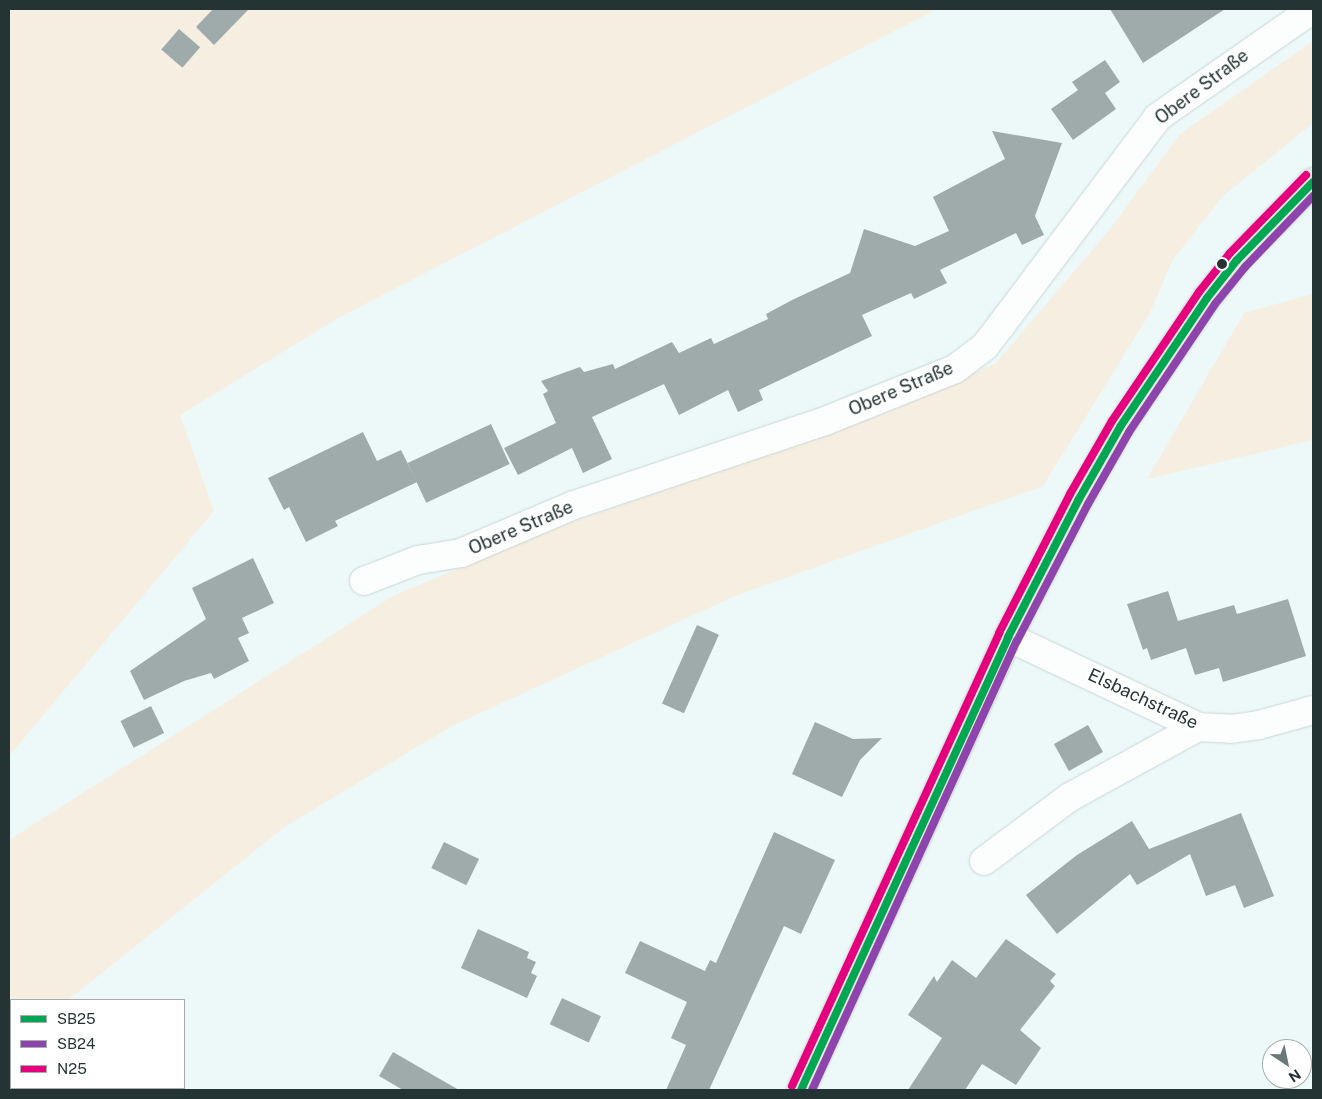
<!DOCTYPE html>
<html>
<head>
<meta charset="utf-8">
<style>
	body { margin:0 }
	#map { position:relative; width:1322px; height:1099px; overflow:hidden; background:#edf9f9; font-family:"Public Sans",sans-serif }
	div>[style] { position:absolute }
	.green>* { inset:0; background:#f6eee0 }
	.building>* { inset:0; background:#9fabab; transform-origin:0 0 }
	.roads { filter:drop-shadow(0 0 1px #c9d6d6) drop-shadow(0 0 1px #c9d6d6) }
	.minor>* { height:28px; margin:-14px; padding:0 14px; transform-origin:14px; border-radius:14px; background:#fcfefe }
	.major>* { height:28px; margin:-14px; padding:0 14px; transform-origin:14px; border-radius:14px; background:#ebe7e1 }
	.bus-1>* { height:8px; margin:-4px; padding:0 4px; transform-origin:4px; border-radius:4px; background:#00a651 }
	.bus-2>* { height:8px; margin:-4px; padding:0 4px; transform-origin:4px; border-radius:4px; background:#8e44ad }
	.bus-3>* { height:8px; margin:-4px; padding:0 4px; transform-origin:4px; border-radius:4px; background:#e5007d }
	.dots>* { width:14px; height:14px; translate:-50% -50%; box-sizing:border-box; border:2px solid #fff; border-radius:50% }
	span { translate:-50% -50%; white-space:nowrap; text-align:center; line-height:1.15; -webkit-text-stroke:5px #fff; paint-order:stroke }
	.street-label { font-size:18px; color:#243333 }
	.frame { position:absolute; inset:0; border:10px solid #243333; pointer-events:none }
	.legend { position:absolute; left:10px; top:999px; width:175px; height:90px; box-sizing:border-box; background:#fff; border:1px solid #a7adad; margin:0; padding:6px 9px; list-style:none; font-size:15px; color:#243333 }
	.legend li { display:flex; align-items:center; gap:10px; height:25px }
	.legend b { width:25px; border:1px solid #a7adad }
	.north { position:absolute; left:1262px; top:1039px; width:50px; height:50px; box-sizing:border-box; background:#fff; border:1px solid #a7adad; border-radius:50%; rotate:146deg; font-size:14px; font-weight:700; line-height:20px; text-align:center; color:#243333 }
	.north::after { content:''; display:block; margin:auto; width:18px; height:22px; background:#6a7878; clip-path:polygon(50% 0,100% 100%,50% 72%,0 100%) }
</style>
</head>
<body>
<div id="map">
	<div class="green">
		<i style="clip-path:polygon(9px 9px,937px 9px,340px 317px,180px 415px,214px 511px,9px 756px)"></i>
		<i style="clip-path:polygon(1313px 41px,1313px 123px,1223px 196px,1172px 261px,1150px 313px,1043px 486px,735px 596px,452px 726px,286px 826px,68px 1000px,11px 1000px,9px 1050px,9px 840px,393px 596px,550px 530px,887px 413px,996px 363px,1110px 229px,1180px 134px)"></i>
		<i style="clip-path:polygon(1313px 294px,1313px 440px,1147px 479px,1244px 313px)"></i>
	</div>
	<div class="building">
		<i style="clip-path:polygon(213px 9px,249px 9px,214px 45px,196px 27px)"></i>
		<i style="clip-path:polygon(1110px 9px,1225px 9px,1143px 63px)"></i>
		<i style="left:179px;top:29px;width:28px;height:27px;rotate:41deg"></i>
		<i style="clip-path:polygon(1105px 60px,1120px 82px,1105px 93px,1116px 109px,1073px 140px,1051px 109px,1078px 90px,1072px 82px)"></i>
		<i style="clip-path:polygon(992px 131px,1062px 143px,1035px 216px,1044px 235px,1022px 245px,1016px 233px,940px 270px,947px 283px,914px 299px,911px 293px,862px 315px,872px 336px,759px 390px,763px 400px,738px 412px,728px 390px,679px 415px,664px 384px,592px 417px,612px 459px,583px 473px,572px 448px,518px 475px,504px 448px,556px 423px,543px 394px,548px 391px,541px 381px,580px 367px,584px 372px,613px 364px,615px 369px,672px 342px,679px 353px,711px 338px,714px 344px,768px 319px,766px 314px,792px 300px,850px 273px,864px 229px,915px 246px,949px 231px,933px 197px,1005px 159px)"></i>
		<i style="left:491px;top:424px;width:44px;height:92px;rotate:65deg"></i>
		<i style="clip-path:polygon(363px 432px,377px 461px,401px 450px,417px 482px,335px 521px,338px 526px,306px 542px,289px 507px,284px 510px,268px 478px)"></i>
		<i style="clip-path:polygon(253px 558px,274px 603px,242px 618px,249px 633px,238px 638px,249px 661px,214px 679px,211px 673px,184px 681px,144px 700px,130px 671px,206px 619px,192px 588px)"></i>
		<i style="clip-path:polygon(1168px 591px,1178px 621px,1234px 605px,1237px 614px,1288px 599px,1306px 656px,1223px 682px,1219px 668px,1195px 675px,1186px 648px,1151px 660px,1147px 648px,1143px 650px,1127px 604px)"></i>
		<i style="left:697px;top:625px;width:24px;height:86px;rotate:24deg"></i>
		<i style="left:151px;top:706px;width:30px;height:34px;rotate:64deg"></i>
		<i style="clip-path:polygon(815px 722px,853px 739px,882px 738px,860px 760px,842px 797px,792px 774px)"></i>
		<i style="left:1088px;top:725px;width:31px;height:39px;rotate:61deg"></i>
		<i style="clip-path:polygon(1241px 813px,1274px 896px,1244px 908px,1235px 885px,1206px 896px,1190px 854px,1137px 885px,1130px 874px,1057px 934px,1026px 895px,1077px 855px,1132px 821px,1149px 849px)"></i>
		<i style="clip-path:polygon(774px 832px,835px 860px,801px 934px,784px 926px,709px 1090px,666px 1090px,686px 1045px,671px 1038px,687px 1002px,625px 973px,640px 941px,705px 971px,710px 960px,716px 963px)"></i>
		<i style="left:444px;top:842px;width:39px;height:29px;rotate:26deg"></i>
		<i style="clip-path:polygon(478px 929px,529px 952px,527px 958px,536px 962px,531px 973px,537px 976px,527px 998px,461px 968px)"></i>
		<i style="clip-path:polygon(1006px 939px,1056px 974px,1050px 981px,1055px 986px,1020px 1030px,1041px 1048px,1016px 1085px,982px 1064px,965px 1090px,908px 1090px,942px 1038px,908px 1015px,934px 976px,937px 982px,952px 960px,976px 978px)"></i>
		<i style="left:562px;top:998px;width:43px;height:29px;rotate:25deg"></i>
		<i style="clip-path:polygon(393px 1052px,459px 1090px,403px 1090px,379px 1076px)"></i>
	</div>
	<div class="roads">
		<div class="minor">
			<i style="left:364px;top:581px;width:58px;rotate:-21.3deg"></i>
			<i style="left:418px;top:560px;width:44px;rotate:-9.2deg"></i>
			<i style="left:461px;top:553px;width:123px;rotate:-23deg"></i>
			<i style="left:574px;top:505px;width:265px;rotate:-18.5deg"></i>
			<i style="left:825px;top:421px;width:140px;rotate:-21.8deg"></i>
			<i style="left:955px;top:369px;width:38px;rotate:-37deg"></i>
			<i style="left:985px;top:346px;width:28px;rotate:-52deg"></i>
			<i style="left:1002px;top:324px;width:259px;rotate:-53deg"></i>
			<i style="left:1158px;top:117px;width:189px;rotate:-34.9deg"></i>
			<i style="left:1008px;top:637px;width:210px;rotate:25.3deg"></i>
			<i style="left:1198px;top:727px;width:33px;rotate:3deg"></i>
			<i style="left:1231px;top:729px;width:28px;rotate:-8deg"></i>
			<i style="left:1259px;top:725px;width:56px;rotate:-15.5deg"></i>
			<i style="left:984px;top:861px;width:107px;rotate:-36.7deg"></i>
			<i style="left:1070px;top:797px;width:146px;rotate:-28.7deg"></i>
		</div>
		<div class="major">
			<i style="left:801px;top:1090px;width:498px;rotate:-65.4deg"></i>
			<i style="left:1008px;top:637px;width:155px;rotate:-62.8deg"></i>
			<i style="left:1079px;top:499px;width:83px;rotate:-60.3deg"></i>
			<i style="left:1120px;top:427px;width:156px;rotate:-56deg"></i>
			<i style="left:1207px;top:298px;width:48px;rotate:-51.7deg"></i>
			<i style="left:1237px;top:260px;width:109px;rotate:-45.7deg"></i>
		</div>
	</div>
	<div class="bus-1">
		<i style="left:801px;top:1090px;width:498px;rotate:-65.4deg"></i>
		<i style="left:1008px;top:637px;width:155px;rotate:-62.8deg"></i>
		<i style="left:1079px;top:499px;width:83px;rotate:-60.3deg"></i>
		<i style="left:1120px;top:427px;width:156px;rotate:-56deg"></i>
		<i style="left:1207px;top:298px;width:48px;rotate:-51.7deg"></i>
		<i style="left:1237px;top:260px;width:109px;rotate:-45.7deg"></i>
	</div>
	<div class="bus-2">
		<i style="left:812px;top:1090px;width:494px;rotate:-65.5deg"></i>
		<i style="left:1017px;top:641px;width:154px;rotate:-62.6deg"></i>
		<i style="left:1088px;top:504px;width:83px;rotate:-60.3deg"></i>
		<i style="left:1129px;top:432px;width:154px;rotate:-56.1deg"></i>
		<i style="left:1215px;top:304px;width:48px;rotate:-51deg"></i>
		<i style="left:1245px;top:267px;width:98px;rotate:-46.2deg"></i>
	</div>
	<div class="bus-3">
		<i style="left:792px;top:1086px;width:498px;rotate:-65.4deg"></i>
		<i style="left:999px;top:633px;width:156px;rotate:-62.9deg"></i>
		<i style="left:1070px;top:494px;width:84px;rotate:-60.1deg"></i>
		<i style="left:1112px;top:421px;width:156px;rotate:-56deg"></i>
		<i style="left:1199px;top:292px;width:50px;rotate:-51.5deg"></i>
		<i style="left:1230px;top:253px;width:109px;rotate:-45.7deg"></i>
	</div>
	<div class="dots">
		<i style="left:1222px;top:264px;background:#243333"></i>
	</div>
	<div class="street-label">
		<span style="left:1202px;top:87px;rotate:-37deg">Obere Straße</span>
		<span style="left:901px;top:389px;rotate:-23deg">Obere Straße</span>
		<span style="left:521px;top:528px;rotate:-23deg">Obere Straße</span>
		<span style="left:1143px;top:699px;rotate:25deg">Elsbachstraße</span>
	</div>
	<div class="frame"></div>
	<ul class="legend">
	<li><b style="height:6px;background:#00a651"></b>SB25</li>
	<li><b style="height:6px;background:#8e44ad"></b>SB24</li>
	<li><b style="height:6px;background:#e5007d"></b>N25</li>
	</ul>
	<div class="north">N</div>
</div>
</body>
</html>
